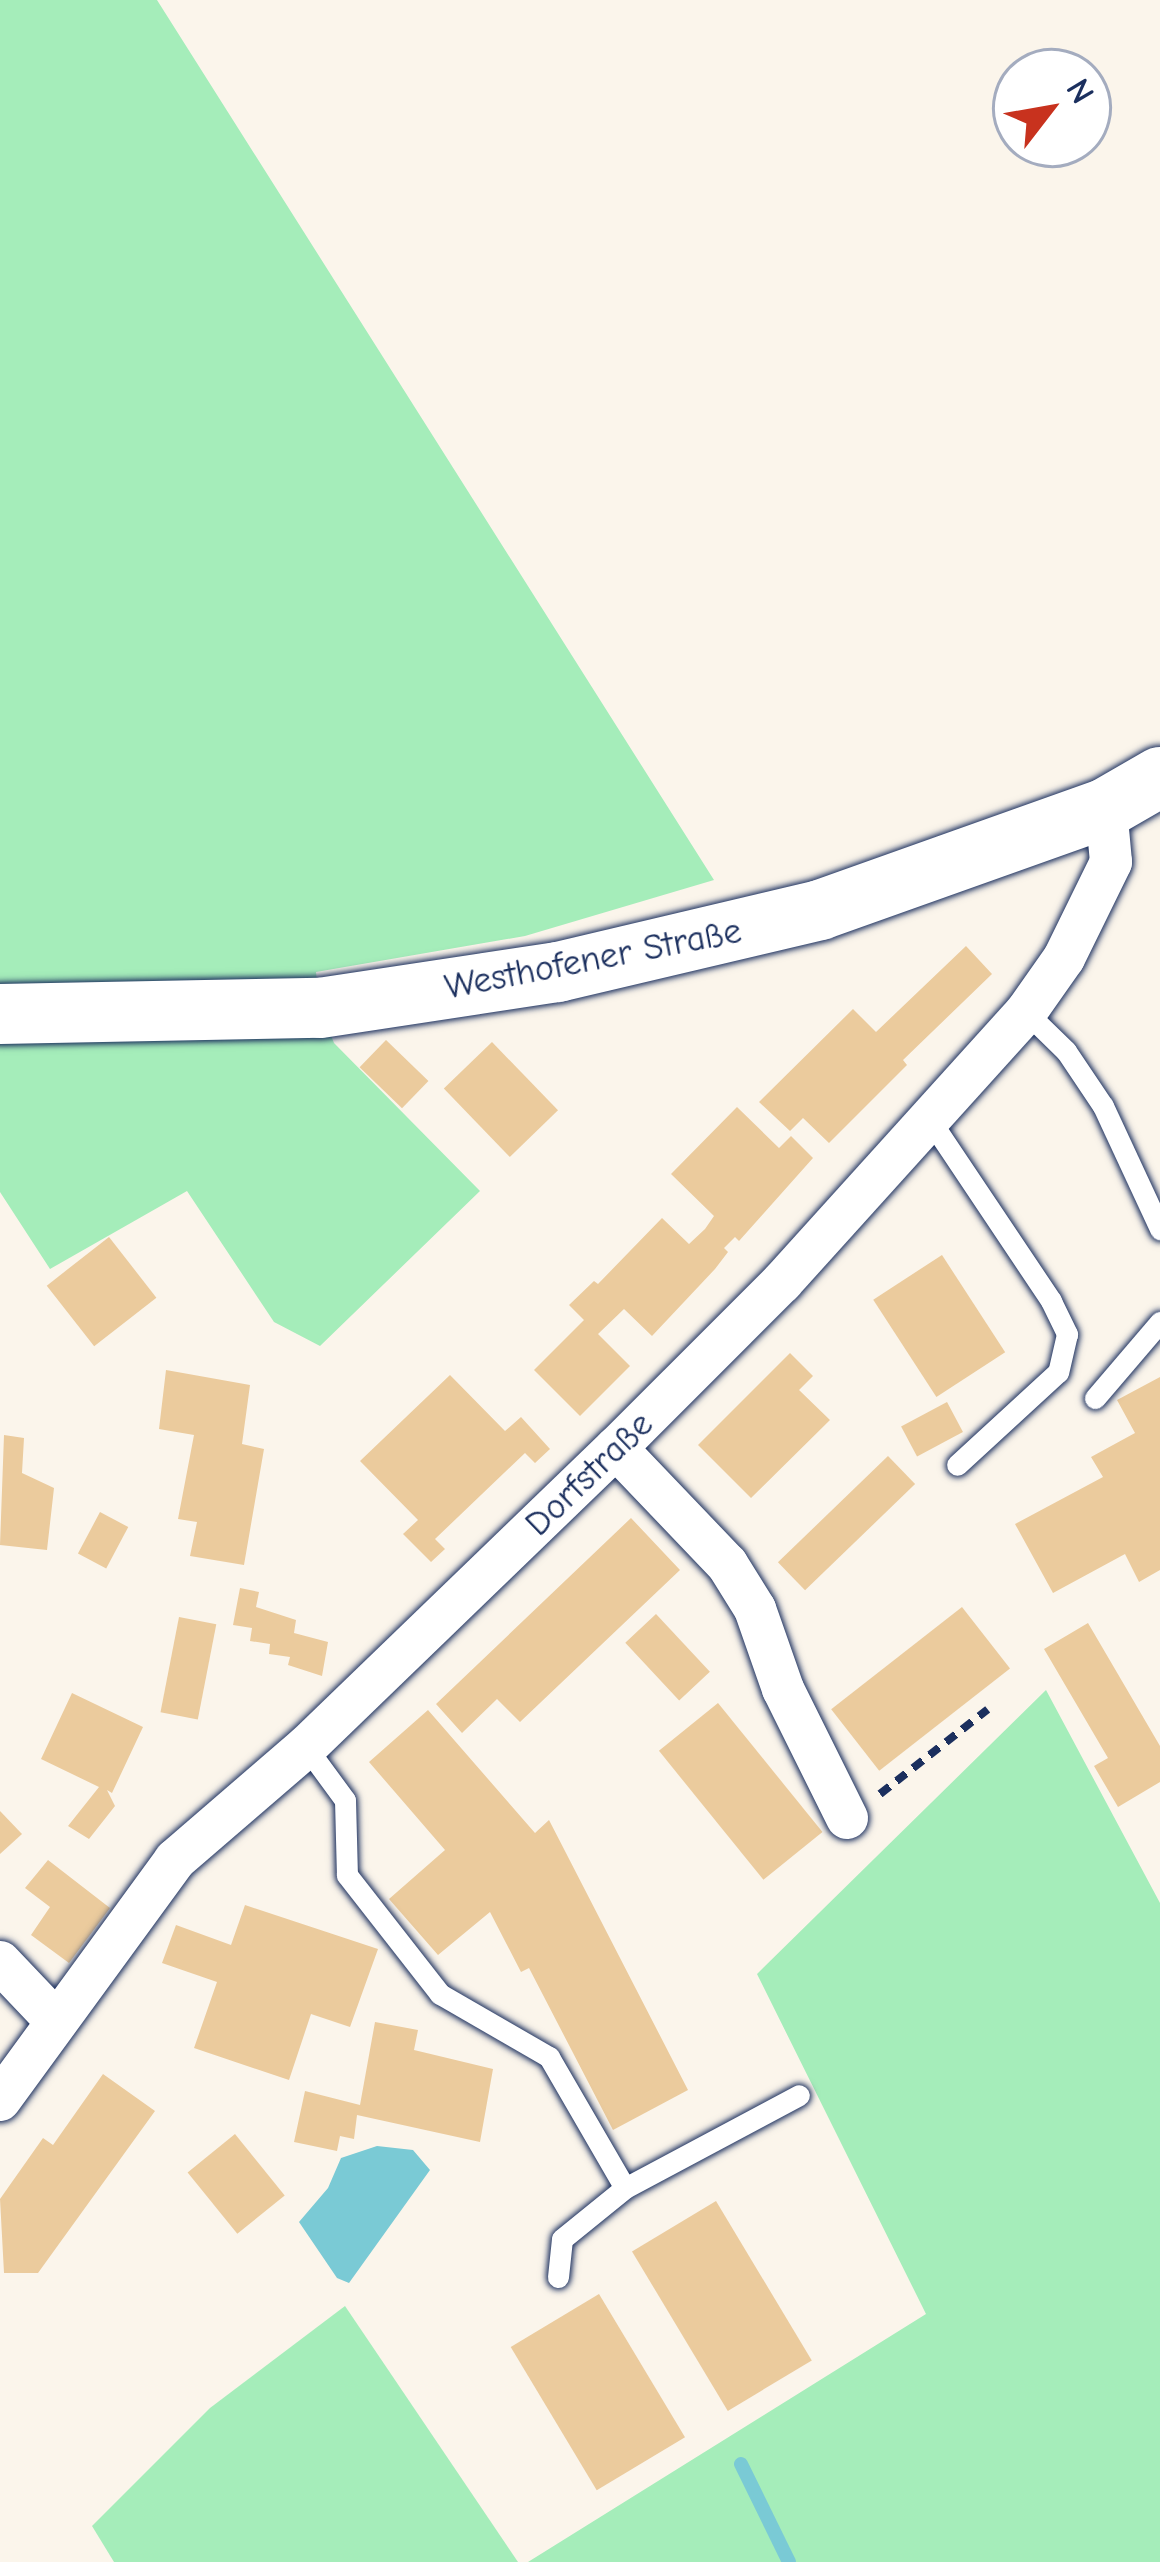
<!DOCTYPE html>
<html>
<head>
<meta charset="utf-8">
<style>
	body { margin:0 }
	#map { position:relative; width:1160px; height:2562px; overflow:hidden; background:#fbf5eb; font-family:"Comic Neue",sans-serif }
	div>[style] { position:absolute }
	.green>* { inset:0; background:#a5edba }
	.water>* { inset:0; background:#7acad5 }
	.stream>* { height:14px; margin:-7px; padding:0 7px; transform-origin:7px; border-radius:7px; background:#7acad5 }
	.building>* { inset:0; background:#ebcb9d; transform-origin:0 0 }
	.path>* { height:8px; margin-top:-4px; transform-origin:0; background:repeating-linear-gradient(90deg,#1b2f5e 0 12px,transparent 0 21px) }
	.roads { filter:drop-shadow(0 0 3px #1b2f5e) drop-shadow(0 0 3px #1b2f5e) }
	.lane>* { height:21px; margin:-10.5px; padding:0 10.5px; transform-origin:10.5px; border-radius:10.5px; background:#fff }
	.street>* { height:42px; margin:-21px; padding:0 21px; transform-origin:21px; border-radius:21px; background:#fff }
	.secondary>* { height:60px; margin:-30px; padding:0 30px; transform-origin:30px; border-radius:30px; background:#fff }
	span { translate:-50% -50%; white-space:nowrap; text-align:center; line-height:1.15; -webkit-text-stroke:9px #fff; paint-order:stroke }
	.street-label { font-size:36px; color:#1b2f5e }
	.north { position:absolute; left:992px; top:48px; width:120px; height:120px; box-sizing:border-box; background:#fff; border:3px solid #a4acbf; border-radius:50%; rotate:59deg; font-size:33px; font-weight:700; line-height:48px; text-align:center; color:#1b2f5e }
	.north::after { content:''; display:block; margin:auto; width:42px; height:54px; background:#c8321e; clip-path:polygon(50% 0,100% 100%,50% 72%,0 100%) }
</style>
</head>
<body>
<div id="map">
	<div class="green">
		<i style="clip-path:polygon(0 0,157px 0,714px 880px,525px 936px,316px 972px,320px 1008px,334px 1043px,480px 1191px,320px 1346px,274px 1322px,187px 1191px,50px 1269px,0 1192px)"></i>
		<i style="clip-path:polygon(1046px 1690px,1160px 1903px,1160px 2562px,528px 2562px,926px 2314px,757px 1974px)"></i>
		<i style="clip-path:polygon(345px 2306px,518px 2562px,114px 2562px,92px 2526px,210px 2408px)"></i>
	</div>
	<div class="water">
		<i style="clip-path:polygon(377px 2146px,413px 2150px,430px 2170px,349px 2283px,337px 2278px,299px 2222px,328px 2188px,341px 2158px)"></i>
	</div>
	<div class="stream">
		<i style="left:741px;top:2464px;width:109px;rotate:63.9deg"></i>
	</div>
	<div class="building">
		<i style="clip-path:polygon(966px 946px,992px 974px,903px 1060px,907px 1065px,829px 1143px,803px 1118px,790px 1131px,759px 1102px,853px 1009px,876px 1032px)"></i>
		<i style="left:386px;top:1040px;width:59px;height:38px;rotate:44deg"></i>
		<i style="left:492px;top:1042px;width:95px;height:67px;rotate:46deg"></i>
		<i style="clip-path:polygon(737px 1107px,779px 1148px,791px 1136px,813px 1158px,739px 1241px,735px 1237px,724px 1248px,728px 1252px,715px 1269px,652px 1336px,624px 1309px,598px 1334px,630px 1366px,580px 1416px,534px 1370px,584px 1320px,569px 1305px,594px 1281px,598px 1284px,662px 1218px,689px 1244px,705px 1229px,714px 1216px,671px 1174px)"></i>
		<i style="left:109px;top:1237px;width:77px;height:79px;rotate:52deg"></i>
		<i style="left:942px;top:1255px;width:116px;height:82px;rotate:57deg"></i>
		<i style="clip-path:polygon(790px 1353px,813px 1376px,799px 1390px,830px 1420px,751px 1498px,698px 1445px)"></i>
		<i style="clip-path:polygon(166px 1370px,250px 1385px,242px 1444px,264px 1449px,244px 1565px,190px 1556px,197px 1522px,178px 1519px,194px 1435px,159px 1429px)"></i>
		<i style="clip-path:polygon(450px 1375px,505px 1431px,521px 1417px,550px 1449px,535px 1463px,525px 1453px,435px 1539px,445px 1549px,431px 1562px,403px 1534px,418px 1520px,360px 1461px)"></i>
		<i style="clip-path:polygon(1160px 1377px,1160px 1570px,1139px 1582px,1125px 1554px,1053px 1593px,1015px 1524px,1103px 1477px,1091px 1457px,1135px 1433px,1117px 1400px)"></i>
		<i style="left:947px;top:1402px;width:34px;height:52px;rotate:62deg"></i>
		<i style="clip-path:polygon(4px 1435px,24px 1438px,22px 1473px,54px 1488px,47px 1550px,0 1545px)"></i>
		<i style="left:888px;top:1456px;width:39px;height:153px;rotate:46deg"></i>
		<i style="left:100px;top:1512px;width:32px;height:47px;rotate:28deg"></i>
		<i style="clip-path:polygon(631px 1518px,680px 1570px,520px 1722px,497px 1699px,462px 1733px,436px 1704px)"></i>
		<i style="clip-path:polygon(240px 1588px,259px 1592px,256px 1607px,296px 1620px,294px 1633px,328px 1642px,322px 1676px,288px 1665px,290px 1657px,269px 1654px,270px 1644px,250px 1641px,252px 1628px,233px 1625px)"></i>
		<i style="left:962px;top:1607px;width:78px;height:166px;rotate:52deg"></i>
		<i style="left:656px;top:1614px;width:79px;height:42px;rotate:47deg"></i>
		<i style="left:179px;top:1617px;width:38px;height:97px;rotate:11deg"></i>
		<i style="clip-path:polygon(1088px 1623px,1160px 1746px,1160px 1782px,1118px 1807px,1094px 1766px,1108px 1758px,1044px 1649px)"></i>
		<i style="clip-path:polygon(72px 1693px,143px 1727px,112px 1793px,107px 1790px,115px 1806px,89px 1839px,68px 1826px,99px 1787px,41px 1759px)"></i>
		<i style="left:718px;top:1703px;width:166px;height:76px;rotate:51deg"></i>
		<i style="clip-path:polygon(428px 1710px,535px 1833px,549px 1820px,688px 2090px,613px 2130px,529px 1968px,521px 1972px,490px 1912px,438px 1955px,389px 1899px,445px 1850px,369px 1762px)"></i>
		<i style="clip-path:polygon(0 1811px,22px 1834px,0 1854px)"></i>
		<i style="clip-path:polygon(48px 1860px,110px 1908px,69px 1963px,31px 1935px,50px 1907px,25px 1888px)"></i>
		<i style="clip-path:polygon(245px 1905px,378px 1949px,350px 2027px,311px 2014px,289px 2080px,194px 2048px,217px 1982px,162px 1963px,176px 1925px,231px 1945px)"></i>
		<i style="clip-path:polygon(375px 2022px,418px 2030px,414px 2050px,493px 2069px,480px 2142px,357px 2115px,354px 2139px,340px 2136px,337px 2151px,294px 2142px,305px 2091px,360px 2105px)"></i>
		<i style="clip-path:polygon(103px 2074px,155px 2111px,38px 2273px,4px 2273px,0 2199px,43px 2138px,53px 2145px)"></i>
		<i style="left:235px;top:2134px;width:79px;height:61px;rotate:51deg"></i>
		<i style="left:716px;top:2201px;width:186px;height:98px;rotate:59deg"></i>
		<i style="left:599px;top:2294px;width:167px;height:103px;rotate:59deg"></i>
	</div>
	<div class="path">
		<i style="left:880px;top:1794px;width:137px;rotate:-38.2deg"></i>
	</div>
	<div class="roads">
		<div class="lane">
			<i style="left:1026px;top:1012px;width:56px;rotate:44.3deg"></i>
			<i style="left:1066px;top:1051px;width:66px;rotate:56.1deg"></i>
			<i style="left:1103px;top:1106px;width:136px;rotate:65.1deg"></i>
			<i style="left:930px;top:1120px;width:218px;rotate:56.2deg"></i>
			<i style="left:1051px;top:1301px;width:37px;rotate:64deg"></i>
			<i style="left:1067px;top:1334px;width:39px;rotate:103deg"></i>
			<i style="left:1058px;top:1372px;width:137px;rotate:137.4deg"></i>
			<i style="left:1095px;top:1398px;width:100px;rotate:-49.5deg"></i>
			<i style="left:306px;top:1747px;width:66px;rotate:53.7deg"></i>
			<i style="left:345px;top:1800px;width:75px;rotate:88.5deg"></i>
			<i style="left:347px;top:1875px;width:151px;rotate:52deg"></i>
			<i style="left:440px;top:1994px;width:126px;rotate:30deg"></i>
			<i style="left:549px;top:2057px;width:151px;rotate:59.9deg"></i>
			<i style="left:625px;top:2188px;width:197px;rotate:-28.1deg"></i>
			<i style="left:558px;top:2277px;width:38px;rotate:-84deg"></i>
			<i style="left:562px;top:2239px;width:81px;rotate:-39deg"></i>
		</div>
		<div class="street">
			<i style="left:616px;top:1448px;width:161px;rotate:46.3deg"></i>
			<i style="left:727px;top:1564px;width:53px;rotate:58.1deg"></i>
			<i style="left:755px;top:1609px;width:85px;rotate:70.7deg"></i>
			<i style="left:783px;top:1689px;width:144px;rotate:63.6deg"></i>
			<i style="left:0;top:1962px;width:79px;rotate:46.5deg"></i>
			<i style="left:0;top:2100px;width:297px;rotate:-53.9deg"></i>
			<i style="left:175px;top:1860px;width:173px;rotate:-40.8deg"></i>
			<i style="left:306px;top:1747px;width:431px;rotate:-44deg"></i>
			<i style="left:616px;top:1448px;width:235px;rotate:-45deg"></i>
			<i style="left:782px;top:1282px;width:364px;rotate:-47.9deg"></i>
			<i style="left:1026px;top:1012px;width:66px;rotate:-54.9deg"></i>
			<i style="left:1064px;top:958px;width:107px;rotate:-63.9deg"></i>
			<i style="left:1111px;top:862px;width:54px;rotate:-95.3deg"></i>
		</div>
		<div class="secondary">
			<i style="left:0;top:1014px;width:320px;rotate:-1.1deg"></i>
			<i style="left:320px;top:1008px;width:241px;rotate:-8.6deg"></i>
			<i style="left:558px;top:972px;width:269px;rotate:-13.3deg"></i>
			<i style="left:820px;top:910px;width:304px;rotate:-19.6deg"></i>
			<i style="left:1106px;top:808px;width:62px;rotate:-29.9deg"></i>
		</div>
	</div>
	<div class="street-label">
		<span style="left:593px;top:959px;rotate:-11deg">Westhofener Straße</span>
		<span style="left:589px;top:1474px;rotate:-44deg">Dorfstraße</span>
	</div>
	<div class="north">N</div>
</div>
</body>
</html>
